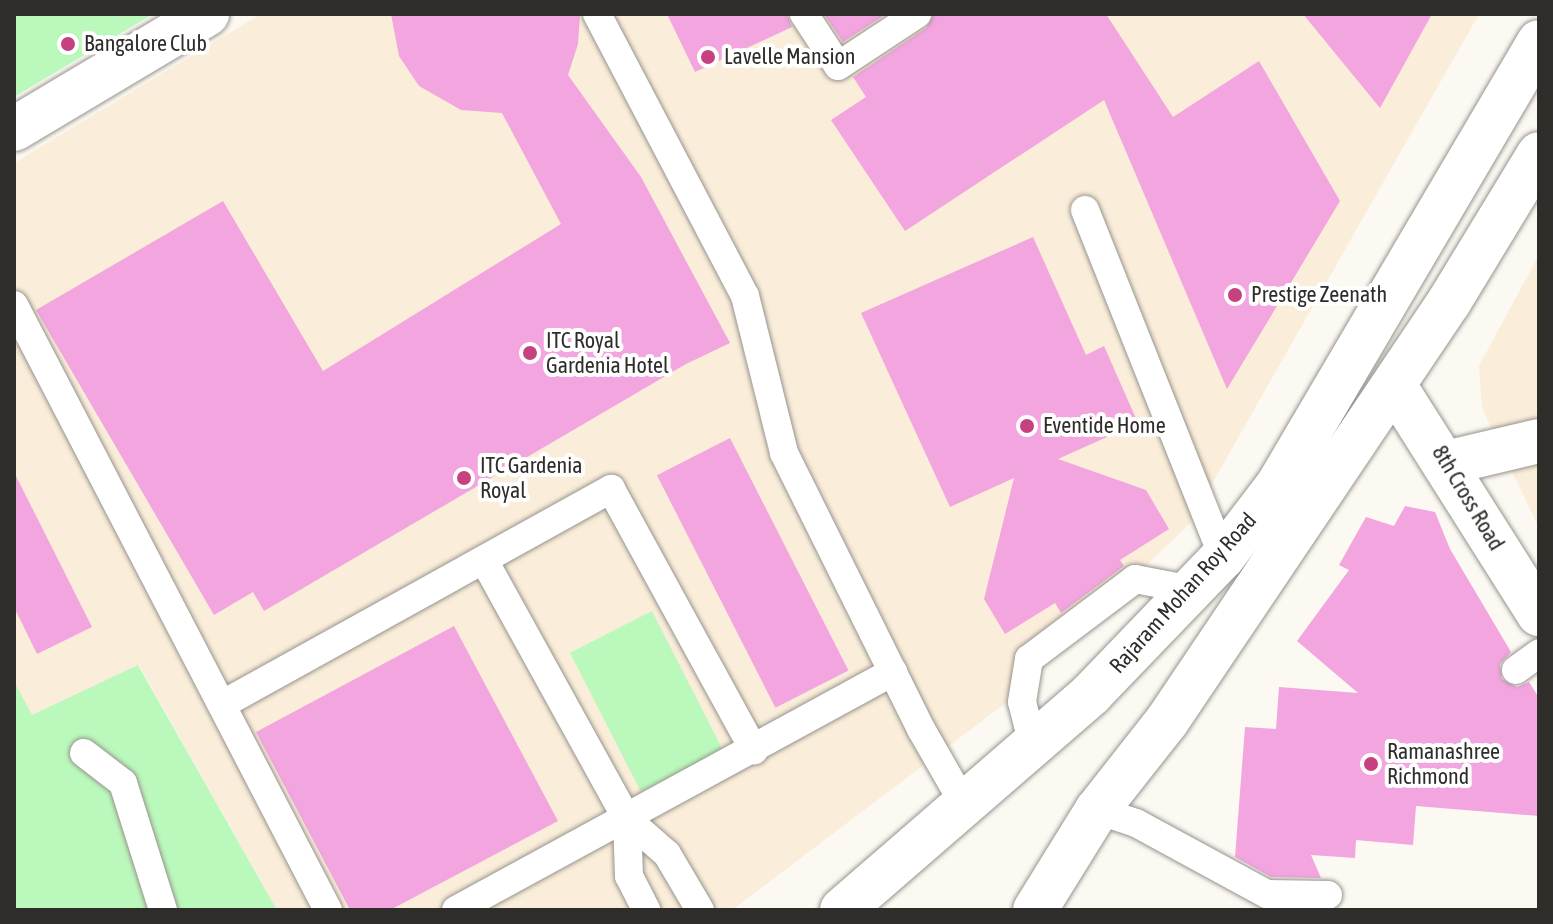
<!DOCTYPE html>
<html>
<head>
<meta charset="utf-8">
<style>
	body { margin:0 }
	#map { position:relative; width:1553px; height:924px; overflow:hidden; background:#fbf9f2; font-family:"Asap Condensed",sans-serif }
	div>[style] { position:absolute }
	.commercial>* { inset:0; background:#faedd9 }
	.green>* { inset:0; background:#baf9bb; transform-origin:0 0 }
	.building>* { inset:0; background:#f2a5df; transform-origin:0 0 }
	.roads { filter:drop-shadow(0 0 2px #97948e) drop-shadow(0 0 2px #97948e) }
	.service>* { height:28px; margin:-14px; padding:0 14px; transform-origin:14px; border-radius:14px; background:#fff }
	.minor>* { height:44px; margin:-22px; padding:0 22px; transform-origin:22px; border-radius:22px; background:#fff }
	.tertiary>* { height:44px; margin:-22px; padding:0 22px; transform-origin:22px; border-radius:22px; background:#fff }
	.primary>* { height:44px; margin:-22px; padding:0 22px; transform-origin:22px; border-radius:22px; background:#fff }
	.dots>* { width:22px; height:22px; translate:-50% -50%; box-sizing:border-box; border:4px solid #fff; border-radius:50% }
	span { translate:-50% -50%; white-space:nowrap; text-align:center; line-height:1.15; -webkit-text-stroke:8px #fff; paint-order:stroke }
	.poi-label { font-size:22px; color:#2e2d2a }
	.left { translate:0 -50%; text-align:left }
	.street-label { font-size:22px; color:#2e2d2a }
	.frame { position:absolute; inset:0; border:16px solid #2e2d2a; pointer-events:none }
</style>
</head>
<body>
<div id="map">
	<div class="commercial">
		<i style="clip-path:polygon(261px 14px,1479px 14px,1189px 524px,1003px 705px,732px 910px,277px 910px,139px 665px,31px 716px,14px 681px,14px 163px)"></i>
		<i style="clip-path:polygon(1539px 255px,1539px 528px,1482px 408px,1479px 366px)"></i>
	</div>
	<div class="green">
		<i style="clip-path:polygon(14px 14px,153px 14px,14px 97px)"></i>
		<i style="left:652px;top:611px;width:156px;height:92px;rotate:63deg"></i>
		<i style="clip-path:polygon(138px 665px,277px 910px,14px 910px,14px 681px,32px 715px)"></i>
	</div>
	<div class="building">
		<i style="clip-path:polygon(391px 14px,580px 14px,578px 44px,568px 75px,641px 177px,730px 343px,686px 364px,264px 611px,253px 592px,214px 615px,36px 310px,223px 201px,323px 371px,561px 224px,502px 113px,461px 110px,419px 86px,399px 56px)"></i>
		<i style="clip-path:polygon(667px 14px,787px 14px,792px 27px,695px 72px)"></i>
		<i style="clip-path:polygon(824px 14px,886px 14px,843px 42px)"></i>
		<i style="clip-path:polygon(934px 14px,1106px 14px,1173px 117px,1259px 61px,1340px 201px,1227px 389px,1104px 100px,905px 231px,831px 120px,866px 97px,853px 77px,926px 28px)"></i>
		<i style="clip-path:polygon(1303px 14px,1432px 14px,1380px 108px)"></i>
		<i style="clip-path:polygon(1033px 237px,1086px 355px,1104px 346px,1138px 423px,1058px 459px,1146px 490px,1169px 529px,1120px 560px,1124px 566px,1061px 613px,1055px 603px,1005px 634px,984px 599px,1014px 478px,950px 507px,861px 313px)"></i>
		<i style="left:730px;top:438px;width:261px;height:82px;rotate:63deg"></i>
		<i style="clip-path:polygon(14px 472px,92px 627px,37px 654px,14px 607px)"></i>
		<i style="clip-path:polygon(1405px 506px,1435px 512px,1450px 549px,1511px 652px,1500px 664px,1502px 679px,1517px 687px,1529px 682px,1539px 698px,1539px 816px,1416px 806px,1413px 845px,1356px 840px,1355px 858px,1311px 855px,1321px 878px,1271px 877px,1235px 857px,1245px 727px,1276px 729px,1279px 687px,1358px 693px,1297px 641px,1349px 570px,1339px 565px,1366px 517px,1394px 526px)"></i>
		<i style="clip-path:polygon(454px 626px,558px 821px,390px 910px,350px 910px,256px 732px)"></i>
	</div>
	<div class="roads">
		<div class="service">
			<i style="left:597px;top:14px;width:318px;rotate:62.3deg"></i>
			<i style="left:745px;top:296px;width:162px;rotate:76deg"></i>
			<i style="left:784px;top:453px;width:308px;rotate:63.6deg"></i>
			<i style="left:921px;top:729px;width:86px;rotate:60.2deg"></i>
			<i style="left:804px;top:14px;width:62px;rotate:56.8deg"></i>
			<i style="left:838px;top:66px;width:95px;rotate:-33.4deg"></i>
			<i style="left:1085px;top:210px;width:373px;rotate:68.3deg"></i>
			<i style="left:14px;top:305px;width:682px;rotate:62.57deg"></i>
			<i style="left:485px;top:562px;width:294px;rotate:61.1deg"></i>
			<i style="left:627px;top:819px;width:53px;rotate:41.2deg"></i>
			<i style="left:667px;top:854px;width:65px;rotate:59.5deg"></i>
			<i style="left:1516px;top:670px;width:29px;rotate:-36deg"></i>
			<i style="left:223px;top:704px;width:444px;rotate:-29deg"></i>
			<i style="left:611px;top:489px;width:298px;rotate:61.3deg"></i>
			<i style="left:1033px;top:745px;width:44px;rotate:-104.3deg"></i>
			<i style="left:1022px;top:702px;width:44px;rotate:-80.8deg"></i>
			<i style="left:1029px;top:659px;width:133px;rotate:-37deg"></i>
			<i style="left:1135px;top:579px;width:58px;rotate:10.9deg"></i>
			<i style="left:84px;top:753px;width:49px;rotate:37.6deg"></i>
			<i style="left:123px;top:783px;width:133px;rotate:72.5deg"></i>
			<i style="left:1097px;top:810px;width:41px;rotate:18.4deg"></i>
			<i style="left:1136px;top:823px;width:149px;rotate:28.5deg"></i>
			<i style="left:1267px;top:894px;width:61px;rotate:0.9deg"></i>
			<i style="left:627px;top:819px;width:57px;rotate:88deg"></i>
			<i style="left:629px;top:876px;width:38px;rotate:63deg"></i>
			<i style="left:456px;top:910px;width:498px;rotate:-28.6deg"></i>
		</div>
		<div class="minor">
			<i style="left:1394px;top:385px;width:271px;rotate:57.7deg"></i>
			<i style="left:1446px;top:463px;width:96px;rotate:-13.3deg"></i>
		</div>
		<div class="tertiary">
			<i style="left:14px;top:129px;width:225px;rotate:-30.8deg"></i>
		</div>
		<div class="primary">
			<i style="left:842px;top:910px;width:330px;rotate:-40.9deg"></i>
			<i style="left:1091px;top:694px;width:190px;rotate:-46.1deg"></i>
			<i style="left:1223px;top:557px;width:91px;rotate:-52.6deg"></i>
			<i style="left:1278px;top:485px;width:514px;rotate:-59.49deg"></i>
			<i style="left:1035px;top:910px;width:118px;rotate:-58.2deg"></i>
			<i style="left:1097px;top:810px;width:113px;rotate:-51.8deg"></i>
			<i style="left:1167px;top:721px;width:505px;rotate:-56.06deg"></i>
			<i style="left:1449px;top:302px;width:173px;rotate:-58.7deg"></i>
		</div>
	</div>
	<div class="dots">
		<i style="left:68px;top:44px;background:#c74080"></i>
		<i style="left:708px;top:57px;background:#c74080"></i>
		<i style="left:1235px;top:295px;background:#c74080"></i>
		<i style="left:530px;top:353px;background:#c74080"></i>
		<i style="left:1027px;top:426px;background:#c74080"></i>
		<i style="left:464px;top:478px;background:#c74080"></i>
		<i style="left:1371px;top:764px;background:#c74080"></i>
	</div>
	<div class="poi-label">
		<span class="left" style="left:84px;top:44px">Bangalore Club</span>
		<span class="left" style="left:724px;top:57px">Lavelle Mansion</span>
		<span class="left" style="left:1251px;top:295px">Prestige Zeenath</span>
		<span class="left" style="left:546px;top:353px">ITC Royal<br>Gardenia Hotel</span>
		<span class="left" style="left:1043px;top:426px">Eventide Home</span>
		<span class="left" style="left:480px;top:478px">ITC Gardenia<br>Royal</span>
		<span class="left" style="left:1387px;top:764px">Ramanashree<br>Richmond</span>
	</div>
	<div class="street-label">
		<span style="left:1468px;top:498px;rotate:59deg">8th Cross Road</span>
		<span style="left:1183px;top:593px;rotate:-48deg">Rajaram Mohan Roy Road</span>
	</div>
	<div class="frame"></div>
</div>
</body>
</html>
